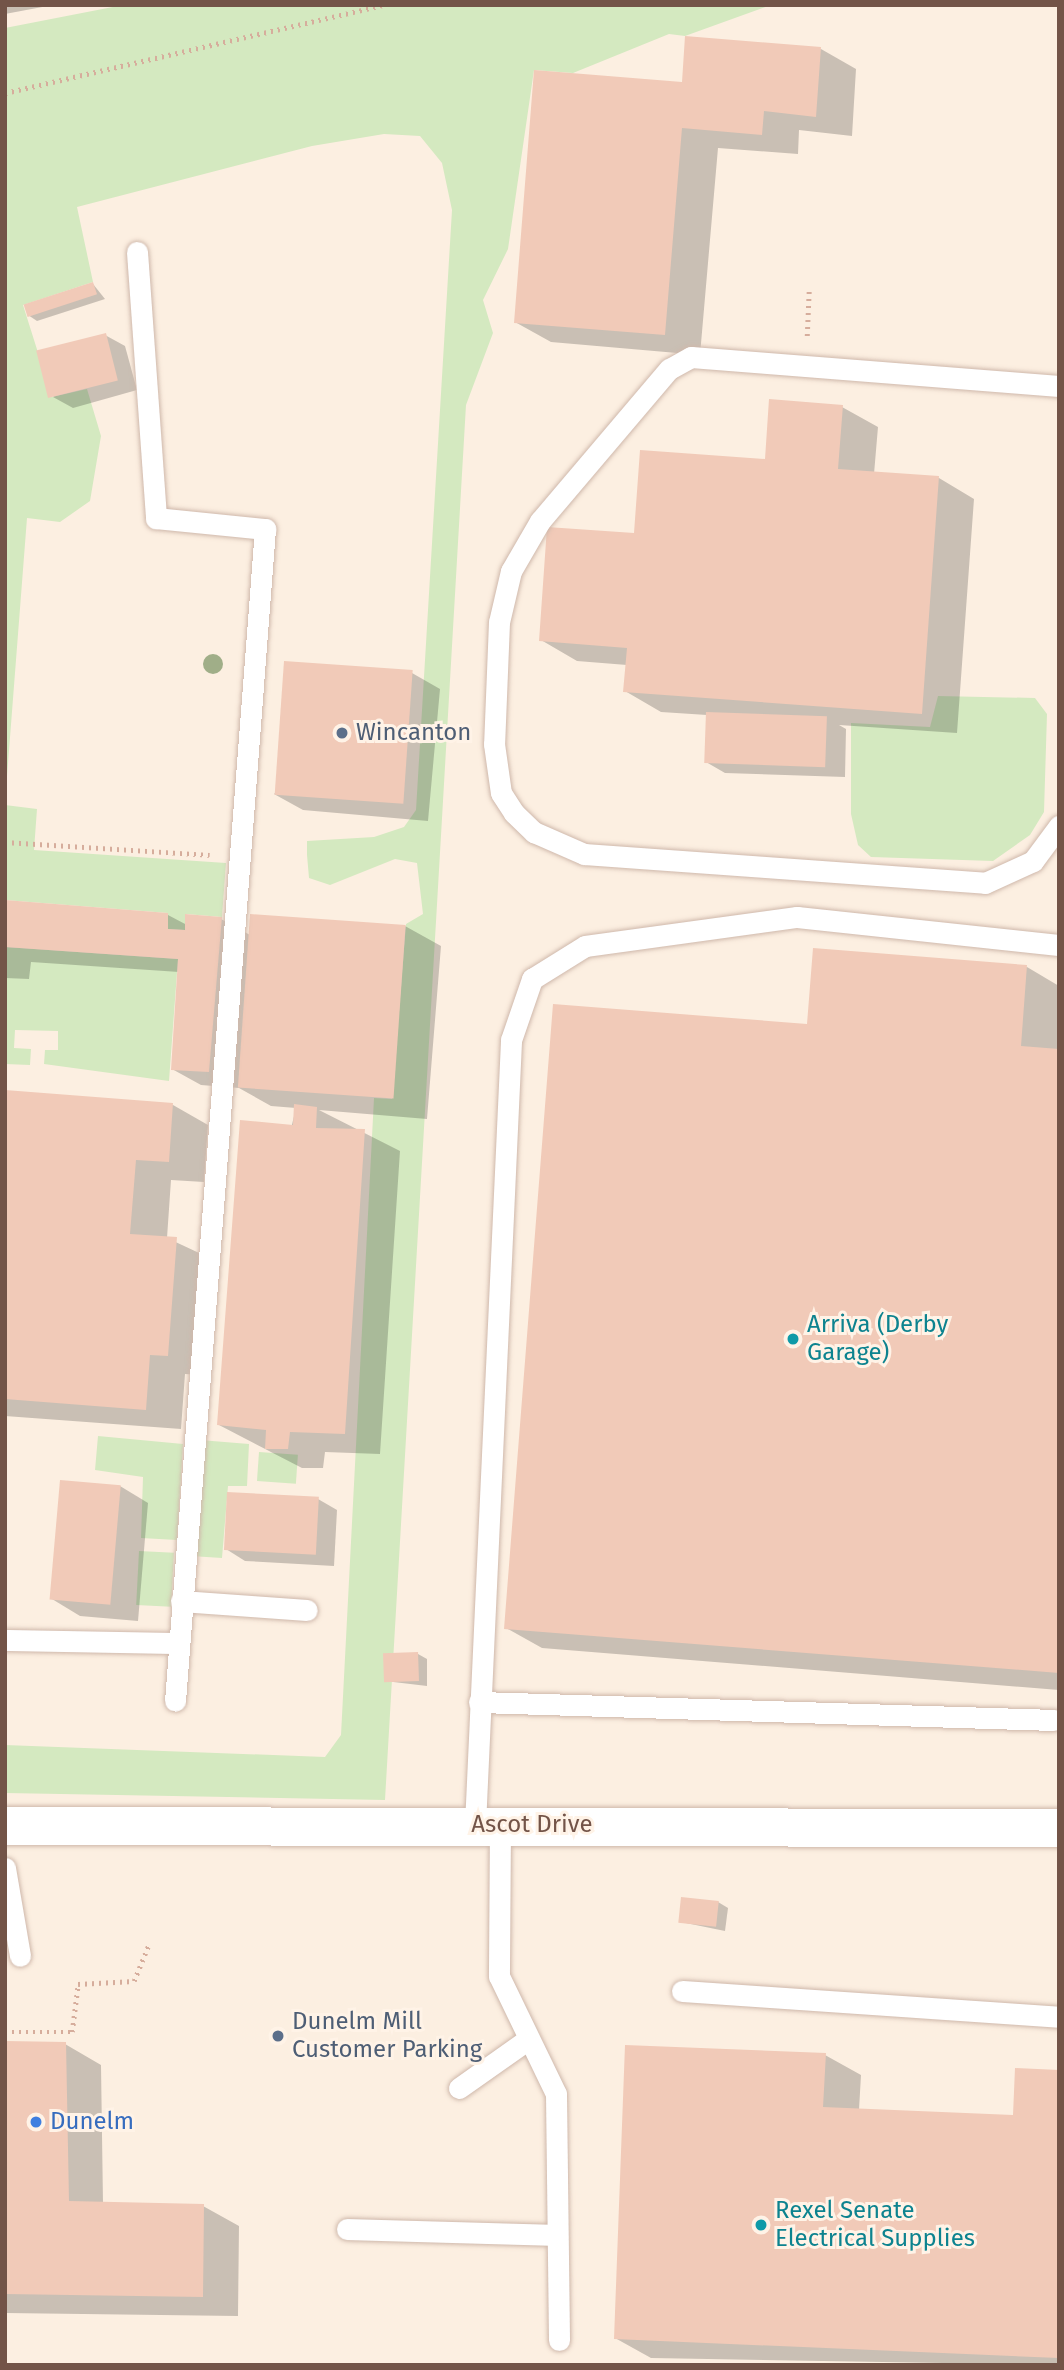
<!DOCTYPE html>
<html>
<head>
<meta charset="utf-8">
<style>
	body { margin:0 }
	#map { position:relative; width:1064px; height:2370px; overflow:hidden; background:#fcefe1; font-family:"Fira Sans",sans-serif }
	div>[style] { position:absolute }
	.green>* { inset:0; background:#d4e9c0; transform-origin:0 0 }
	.shadow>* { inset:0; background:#0003 }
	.building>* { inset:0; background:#f1cab8; transform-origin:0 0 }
	.path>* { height:4.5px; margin-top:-2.25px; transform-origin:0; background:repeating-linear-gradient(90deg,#d6ad9c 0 2px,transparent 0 7px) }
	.roads { filter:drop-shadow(0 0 2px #cfb8ab) drop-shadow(0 0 2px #cfb8ab) }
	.lane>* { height:21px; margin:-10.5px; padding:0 10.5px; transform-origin:10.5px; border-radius:10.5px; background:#fff }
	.secondary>* { height:38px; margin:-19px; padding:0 19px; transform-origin:19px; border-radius:19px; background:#fff }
	.trees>* { width:20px; height:20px; margin:-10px; border-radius:50%; background:#a0ae88 }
	.dots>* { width:19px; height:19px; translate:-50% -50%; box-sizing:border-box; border:4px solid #fff3e7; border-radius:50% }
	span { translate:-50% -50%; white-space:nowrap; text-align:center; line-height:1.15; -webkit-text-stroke:6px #fff3e7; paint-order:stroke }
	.service-label { font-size:24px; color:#4e5e75 }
	.left { translate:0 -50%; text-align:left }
	.culture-label { font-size:24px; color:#0d838f }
	.street-label { font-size:24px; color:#735448 }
	.shop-label { font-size:24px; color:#366cbe }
	.frame { position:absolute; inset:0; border:7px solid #735448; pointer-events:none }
</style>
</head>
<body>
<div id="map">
	<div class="green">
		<i style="clip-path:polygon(123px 5px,771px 5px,685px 36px,669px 34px,573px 73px,534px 70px,508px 249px,483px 300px,493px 333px,466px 405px,385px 1800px,5px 1793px,5px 1745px,325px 1757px,341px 1735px,374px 1098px,392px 1099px,406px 924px,423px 914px,417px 863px,395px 859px,330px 885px,309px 878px,307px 855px,307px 841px,374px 837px,404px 827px,416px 810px,452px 210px,442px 163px,420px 136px,384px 134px,312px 146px,77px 207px,93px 282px,23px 305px,52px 397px,87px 389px,101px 436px,90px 501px,60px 522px,27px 518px,5px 802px,5px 28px)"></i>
		<i style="clip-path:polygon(938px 696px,1035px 698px,1047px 714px,1044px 812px,1030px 835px,993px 861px,871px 857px,858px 845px,851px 814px,851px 723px,930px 727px)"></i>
		<i style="clip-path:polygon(5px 805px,37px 809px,34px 850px,226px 863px,222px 917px,186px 914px,185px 930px,168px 929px,168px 913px,5px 900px)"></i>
		<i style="clip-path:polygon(5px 947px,178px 959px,169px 1081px,44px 1064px,45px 1050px,58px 1050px,58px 1031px,15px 1030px,14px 1048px,31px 1049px,30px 1065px,5px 1064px)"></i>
		<i style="clip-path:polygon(98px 1436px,183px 1444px,177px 1540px,141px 1538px,143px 1477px,95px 1470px)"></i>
		<i style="clip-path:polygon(200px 1440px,249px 1444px,247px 1486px,228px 1486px,222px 1558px,191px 1556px)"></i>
		<i style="left:259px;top:1452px;width:39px;height:29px;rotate:4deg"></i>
		<i style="left:139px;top:1551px;width:35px;height:54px;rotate:3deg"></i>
	</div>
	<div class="shadow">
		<i style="clip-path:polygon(5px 5px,53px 5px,5px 14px)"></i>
		<i style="clip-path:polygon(821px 49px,856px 69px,852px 136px,799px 130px,798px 154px,718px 148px,700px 355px,551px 342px,515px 322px,683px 84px)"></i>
		<i style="clip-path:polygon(93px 284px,105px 299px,37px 321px,28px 315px)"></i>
		<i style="clip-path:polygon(105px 335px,125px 346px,137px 390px,73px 408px,53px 397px)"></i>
		<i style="clip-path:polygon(842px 407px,878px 427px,874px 474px,939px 478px,974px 499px,957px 733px,839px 725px,846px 729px,845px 777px,725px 773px,706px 762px,707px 715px,661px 712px,625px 691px,627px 665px,577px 661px,541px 640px,636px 535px,767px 461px)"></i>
		<i style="clip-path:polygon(412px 673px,440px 689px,428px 821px,303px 810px,274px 794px)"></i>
		<i style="clip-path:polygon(5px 902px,168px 915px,187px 925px,221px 919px,250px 935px,405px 926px,441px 946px,427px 1119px,319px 1110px,400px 1151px,380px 1454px,325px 1452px,323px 1468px,302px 1468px,219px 1425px,296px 1108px,271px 1106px,239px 1088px,201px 1085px,172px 1069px,179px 972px,31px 962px,29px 979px,5px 978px)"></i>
		<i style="clip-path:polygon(1027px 967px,1059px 986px,1059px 1690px,542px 1648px,506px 1628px,809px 1026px)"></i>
		<i style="clip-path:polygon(5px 1092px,173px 1105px,208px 1125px,204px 1182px,171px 1180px,167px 1238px,212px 1259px,203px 1375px,185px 1374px,181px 1429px,5px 1416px)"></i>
		<i style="clip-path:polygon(120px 1486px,148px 1503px,138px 1621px,80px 1616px,52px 1599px)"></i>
		<i style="clip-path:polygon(318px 1499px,337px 1510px,334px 1566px,245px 1561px,226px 1549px)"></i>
		<i style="clip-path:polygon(418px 1654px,427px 1659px,427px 1686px,385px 1681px)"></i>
		<i style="clip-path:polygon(718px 1902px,728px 1908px,725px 1931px,681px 1922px)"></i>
		<i style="clip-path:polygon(5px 2043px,65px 2044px,101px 2065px,103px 2203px,203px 2206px,239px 2226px,238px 2316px,5px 2313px)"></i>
		<i style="clip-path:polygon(825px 2055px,861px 2075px,859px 2110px,1014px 2117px,1059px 2071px,1059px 2365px,651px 2358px,615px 2338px)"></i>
	</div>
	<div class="building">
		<i style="clip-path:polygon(685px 36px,821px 47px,816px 117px,764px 111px,762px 135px,682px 128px,665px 335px,514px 323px,534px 70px,682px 82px)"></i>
		<i style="left:93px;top:282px;width:13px;height:73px;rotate:72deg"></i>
		<i style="left:106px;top:333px;width:49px;height:72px;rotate:76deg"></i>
		<i style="clip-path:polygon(769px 399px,843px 405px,838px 469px,939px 476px,922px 714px,623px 692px,627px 648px,539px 641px,547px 527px,634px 533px,640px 450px,765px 459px)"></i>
		<i style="left:284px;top:661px;width:129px;height:134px;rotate:4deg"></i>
		<i style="left:706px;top:712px;width:121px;height:51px;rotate:2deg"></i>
		<i style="clip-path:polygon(5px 900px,168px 913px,168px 929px,185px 930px,185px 914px,222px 917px,209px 1072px,171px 1070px,178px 959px,5px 947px)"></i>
		<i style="left:250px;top:914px;width:156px;height:174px;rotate:4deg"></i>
		<i style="clip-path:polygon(813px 948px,1027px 965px,1021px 1046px,1059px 1049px,1059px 1673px,504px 1629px,553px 1004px,807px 1024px)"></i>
		<i style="clip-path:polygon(5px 1090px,173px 1103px,169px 1162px,136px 1160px,130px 1234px,177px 1237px,168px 1356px,150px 1355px,146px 1410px,5px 1399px)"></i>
		<i style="clip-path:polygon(294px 1104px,317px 1107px,316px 1128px,365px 1129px,345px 1434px,290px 1432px,288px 1449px,265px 1449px,266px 1430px,217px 1425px,240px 1120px,293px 1125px)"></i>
		<i style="left:60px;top:1480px;width:61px;height:120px;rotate:5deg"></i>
		<i style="left:227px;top:1492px;width:92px;height:58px;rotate:3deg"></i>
		<i style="left:418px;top:1652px;width:29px;height:35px;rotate:88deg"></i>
		<i style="left:681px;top:1897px;width:38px;height:26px;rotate:6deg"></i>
		<i style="clip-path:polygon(5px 2041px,66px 2042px,69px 2201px,204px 2204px,203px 2297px,5px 2294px)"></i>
		<i style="clip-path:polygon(625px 2045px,826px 2053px,823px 2107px,1013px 2115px,1015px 2068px,1059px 2070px,1059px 2358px,614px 2339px)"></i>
	</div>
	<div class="path">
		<i style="left:5px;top:93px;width:389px;rotate:-13.1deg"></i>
		<i style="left:807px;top:336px;width:45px;rotate:-87.5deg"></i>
		<i style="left:5px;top:842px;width:205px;rotate:3.6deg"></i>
		<i style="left:5px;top:2032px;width:67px"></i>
		<i style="left:72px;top:2032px;width:48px;rotate:-82.9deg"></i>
		<i style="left:78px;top:1984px;width:56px;rotate:-3.1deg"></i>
		<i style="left:134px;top:1981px;width:38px;rotate:-68deg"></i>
	</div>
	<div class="roads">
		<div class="lane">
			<i style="left:137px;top:252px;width:267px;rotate:85.9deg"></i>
			<i style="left:156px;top:518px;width:110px;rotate:5.8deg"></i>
			<i style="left:265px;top:529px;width:1175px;rotate:94.39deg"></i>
			<i style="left:1059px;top:386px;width:369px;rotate:-175.5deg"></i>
			<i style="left:691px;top:357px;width:25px;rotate:151deg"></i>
			<i style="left:669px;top:369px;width:199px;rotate:130.3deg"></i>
			<i style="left:540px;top:521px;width:58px;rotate:120.1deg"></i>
			<i style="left:511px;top:571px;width:52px;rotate:103.2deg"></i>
			<i style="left:499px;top:622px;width:122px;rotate:92.3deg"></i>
			<i style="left:494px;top:744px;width:49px;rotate:81.9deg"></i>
			<i style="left:501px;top:793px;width:24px;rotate:57deg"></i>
			<i style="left:514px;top:813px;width:28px;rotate:44deg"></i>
			<i style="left:534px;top:832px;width:55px;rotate:23.7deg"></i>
			<i style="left:584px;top:854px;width:402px;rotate:4.1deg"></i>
			<i style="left:985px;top:883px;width:53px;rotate:-24.6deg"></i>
			<i style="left:1033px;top:861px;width:44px;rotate:-53.4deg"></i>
			<i style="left:181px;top:1601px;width:126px;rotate:4.1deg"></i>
			<i style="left:5px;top:1640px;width:172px;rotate:1deg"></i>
			<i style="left:479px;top:1702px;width:575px;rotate:1.79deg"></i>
			<i style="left:475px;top:1825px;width:786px;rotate:-87.37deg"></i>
			<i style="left:511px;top:1040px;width:65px;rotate:-71deg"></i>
			<i style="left:532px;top:979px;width:62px;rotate:-31.9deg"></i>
			<i style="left:585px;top:946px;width:214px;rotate:-7.8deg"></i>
			<i style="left:797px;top:917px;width:263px;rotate:6.1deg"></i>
			<i style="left:500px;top:1825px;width:151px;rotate:90.4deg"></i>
			<i style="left:499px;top:1976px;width:131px;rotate:64.2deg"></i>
			<i style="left:556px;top:2094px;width:246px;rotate:89.3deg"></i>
			<i style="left:5px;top:1868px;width:89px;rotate:80.3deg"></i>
			<i style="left:682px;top:1991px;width:378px;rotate:3.9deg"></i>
			<i style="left:459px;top:2088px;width:83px;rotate:-35.2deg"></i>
			<i style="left:347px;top:2229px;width:210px;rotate:1.6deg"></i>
		</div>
		<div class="secondary">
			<i style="left:5px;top:1826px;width:1054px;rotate:0.11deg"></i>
		</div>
	</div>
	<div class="trees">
		<i style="left:213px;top:664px"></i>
	</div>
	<div class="dots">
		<i style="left:342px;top:733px;background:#5c6f8a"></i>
		<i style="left:793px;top:1339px;background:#0f9aa8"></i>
		<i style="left:278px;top:2036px;background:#5c6f8a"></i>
		<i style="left:36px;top:2122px;background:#3f7fe0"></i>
		<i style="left:761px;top:2225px;background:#0f9aa8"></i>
	</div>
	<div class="service-label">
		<span class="left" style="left:356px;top:733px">Wincanton</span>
		<span class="left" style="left:292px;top:2036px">Dunelm Mill<br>Customer Parking</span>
	</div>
	<div class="culture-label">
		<span class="left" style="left:807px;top:1339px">Arriva (Derby<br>Garage)</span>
		<span class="left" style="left:775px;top:2225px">Rexel Senate<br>Electrical Supplies</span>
	</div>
	<div class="street-label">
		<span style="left:532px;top:1825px">Ascot Drive</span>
	</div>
	<div class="shop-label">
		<span class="left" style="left:50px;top:2122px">Dunelm</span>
	</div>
	<div class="frame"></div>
</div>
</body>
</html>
